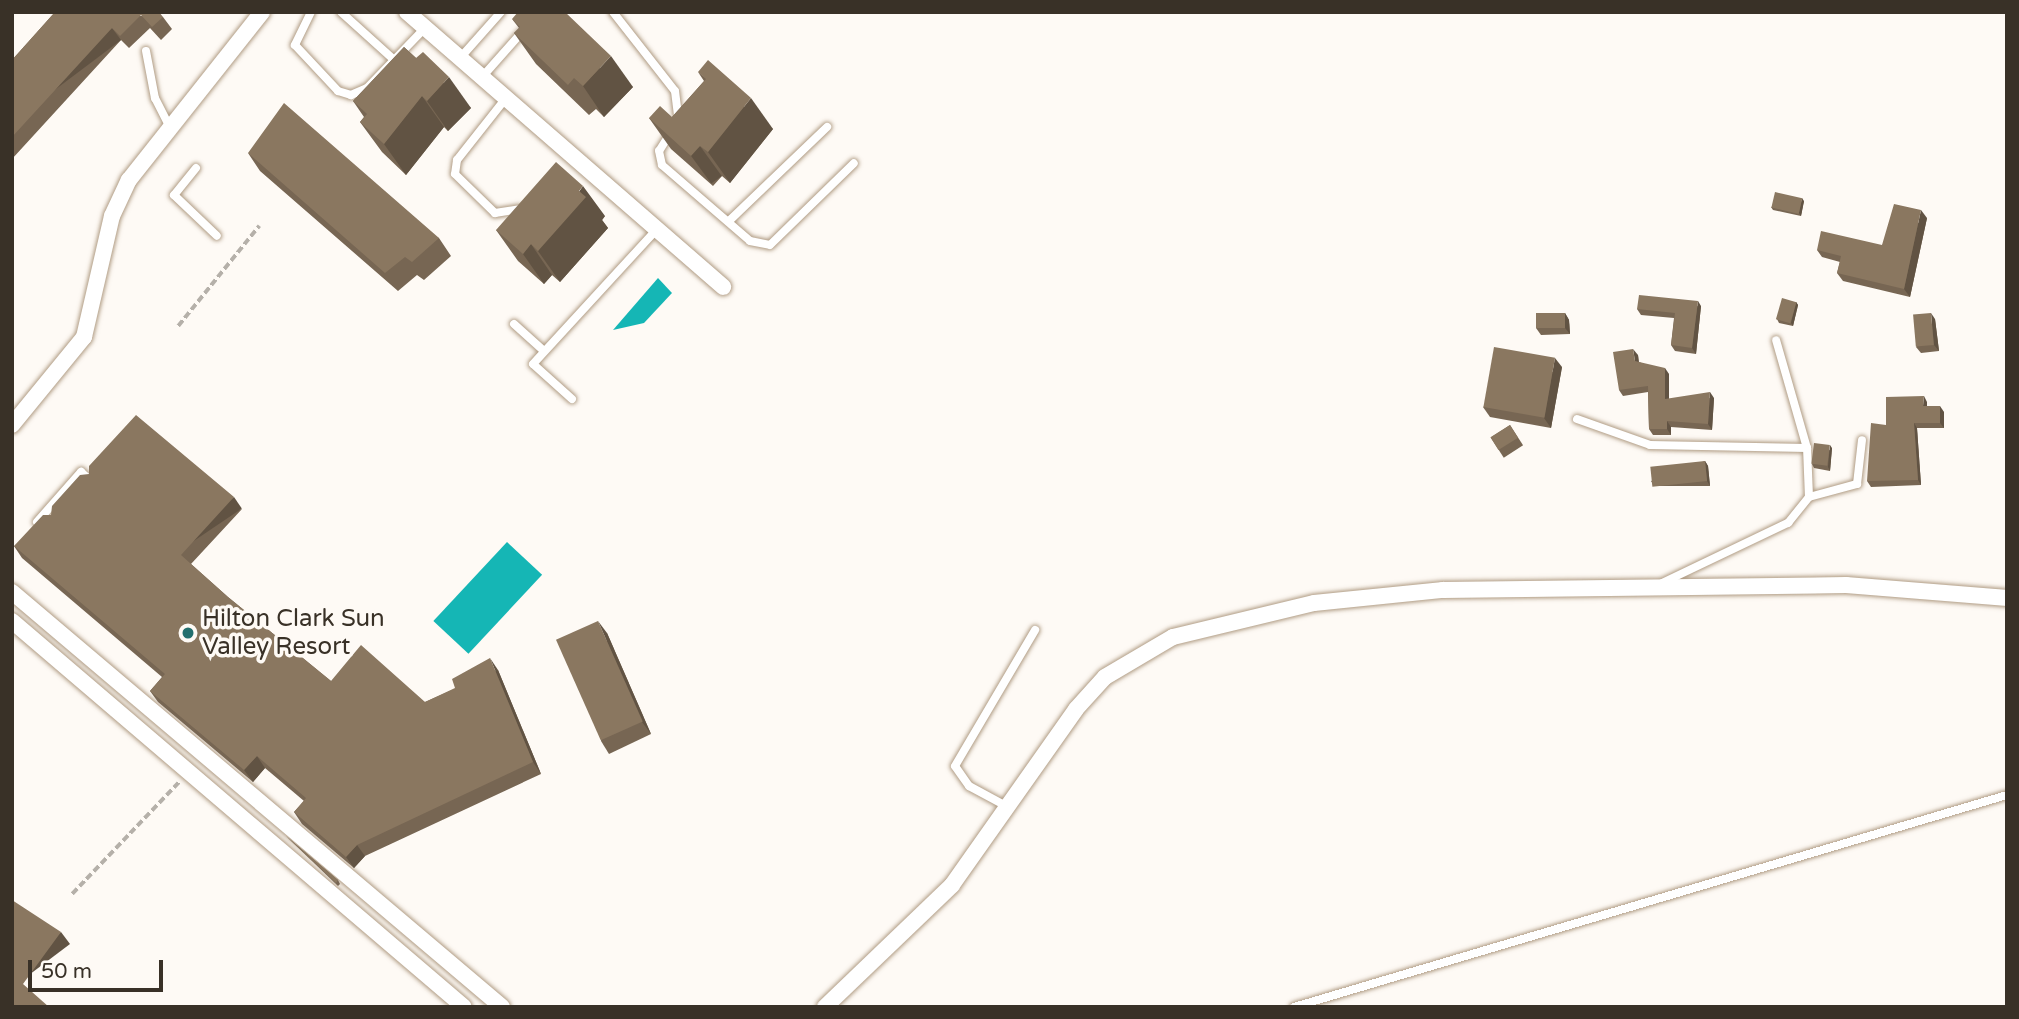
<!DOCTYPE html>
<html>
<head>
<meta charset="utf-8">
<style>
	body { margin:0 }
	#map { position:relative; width:2019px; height:1019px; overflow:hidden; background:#fefaf5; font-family:"Varela Round",sans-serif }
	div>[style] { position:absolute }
	.water>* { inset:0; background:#15b6b5; transform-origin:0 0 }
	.path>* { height:3.5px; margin-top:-1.75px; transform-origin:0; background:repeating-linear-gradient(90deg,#b5b0a9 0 7px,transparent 0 10.5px) }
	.roads { filter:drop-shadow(0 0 2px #b09c84) drop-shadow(0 0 2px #b09c84) }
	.lane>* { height:8px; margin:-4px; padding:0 4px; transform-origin:4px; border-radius:4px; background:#fff }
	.street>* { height:16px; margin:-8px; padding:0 8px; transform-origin:8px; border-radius:8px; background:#fff }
	.wall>* { inset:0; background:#776653; transform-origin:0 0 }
	.shaded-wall>* { inset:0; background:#615343; transform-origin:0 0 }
	.building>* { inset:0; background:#8a7760; transform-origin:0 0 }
	.dots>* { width:19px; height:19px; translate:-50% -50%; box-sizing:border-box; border:4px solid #fefaf5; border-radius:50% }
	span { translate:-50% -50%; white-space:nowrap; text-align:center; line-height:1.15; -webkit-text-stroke:7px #fefaf5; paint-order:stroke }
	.poi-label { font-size:24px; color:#393127 }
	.left { translate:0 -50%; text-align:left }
	.frame { position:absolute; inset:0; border:14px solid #393127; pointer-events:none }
	.scale { position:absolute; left:28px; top:960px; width:135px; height:32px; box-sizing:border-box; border:4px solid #393127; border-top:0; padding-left:9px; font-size:21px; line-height:24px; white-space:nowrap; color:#393127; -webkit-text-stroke:5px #fefaf5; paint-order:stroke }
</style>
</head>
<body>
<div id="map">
	<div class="water">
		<i style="clip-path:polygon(658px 278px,672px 293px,644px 323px,613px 330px)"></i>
		<i style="left:507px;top:542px;width:48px;height:108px;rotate:43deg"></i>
	</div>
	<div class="path">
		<i style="left:178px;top:326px;width:129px;rotate:-51deg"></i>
		<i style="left:72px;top:894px;width:155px;rotate:-46.3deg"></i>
	</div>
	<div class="roads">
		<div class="lane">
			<i style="left:311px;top:12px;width:37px;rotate:116deg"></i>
			<i style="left:295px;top:45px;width:63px;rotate:46.9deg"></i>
			<i style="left:338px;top:91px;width:14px;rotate:17deg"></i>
			<i style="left:351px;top:95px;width:17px;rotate:-24deg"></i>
			<i style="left:367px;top:88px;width:82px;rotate:-46deg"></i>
			<i style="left:341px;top:12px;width:69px;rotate:42deg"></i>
			<i style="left:613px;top:12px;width:100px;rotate:51.9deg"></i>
			<i style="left:675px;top:91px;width:26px;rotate:83deg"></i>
			<i style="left:146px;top:51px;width:48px;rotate:79.2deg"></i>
			<i style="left:155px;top:98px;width:28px;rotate:63deg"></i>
			<i style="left:461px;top:57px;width:60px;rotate:-48.4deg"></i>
			<i style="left:483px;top:76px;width:60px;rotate:-48.4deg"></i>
			<i style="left:506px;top:98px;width:79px;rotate:128.3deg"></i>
			<i style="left:457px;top:160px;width:14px;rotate:98deg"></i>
			<i style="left:455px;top:174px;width:56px;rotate:44.3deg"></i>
			<i style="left:495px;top:213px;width:25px;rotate:-9deg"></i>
			<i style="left:671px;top:132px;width:22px;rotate:122deg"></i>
			<i style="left:659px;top:151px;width:14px;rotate:78deg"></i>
			<i style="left:662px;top:165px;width:116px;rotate:40.8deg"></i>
			<i style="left:750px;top:241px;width:20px;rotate:11deg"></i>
			<i style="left:770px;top:245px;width:117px;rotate:-44.3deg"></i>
			<i style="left:196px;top:168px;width:35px;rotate:129deg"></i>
			<i style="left:174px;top:195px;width:59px;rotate:43.6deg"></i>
			<i style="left:729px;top:221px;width:136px;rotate:-43.8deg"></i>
			<i style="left:514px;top:324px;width:40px;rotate:42deg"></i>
			<i style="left:572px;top:399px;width:52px;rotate:-138.1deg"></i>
			<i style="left:533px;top:364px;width:183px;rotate:-47.4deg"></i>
			<i style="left:1577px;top:419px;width:77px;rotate:19.6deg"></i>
			<i style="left:1650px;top:445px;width:157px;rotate:1.1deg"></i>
			<i style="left:1809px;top:497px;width:50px;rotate:-15.2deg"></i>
			<i style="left:1857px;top:484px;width:44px;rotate:-83.5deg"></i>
			<i style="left:37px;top:522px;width:67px;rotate:-48.7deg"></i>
			<i style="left:81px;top:472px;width:12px;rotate:42deg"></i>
			<i style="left:1662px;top:583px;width:140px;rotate:-25.5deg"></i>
			<i style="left:1788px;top:523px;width:33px;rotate:-51deg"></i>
			<i style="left:1809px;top:497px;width:49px;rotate:-92.3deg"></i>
			<i style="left:1807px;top:448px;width:112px;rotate:-106deg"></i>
			<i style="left:1008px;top:807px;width:44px;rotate:-151.7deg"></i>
			<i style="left:969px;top:786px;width:24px;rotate:-125deg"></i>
			<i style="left:955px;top:766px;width:158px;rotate:-59.5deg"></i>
			<i style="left:1294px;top:1007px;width:744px;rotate:-16.56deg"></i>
		</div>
		<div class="street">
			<i style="left:407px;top:12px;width:419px;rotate:41deg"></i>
			<i style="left:12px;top:425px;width:114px;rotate:-50.7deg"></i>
			<i style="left:84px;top:337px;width:124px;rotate:-77deg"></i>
			<i style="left:112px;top:216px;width:40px;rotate:-65deg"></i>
			<i style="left:129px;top:180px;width:214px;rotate:-51.6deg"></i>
			<i style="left:12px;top:592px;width:642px;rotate:40.26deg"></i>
			<i style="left:12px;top:621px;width:594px;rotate:40.5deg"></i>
			<i style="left:825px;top:1007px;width:176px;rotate:-43.8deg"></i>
			<i style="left:952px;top:885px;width:215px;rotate:-54.8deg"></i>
			<i style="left:1076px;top:709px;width:43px;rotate:-47.8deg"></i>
			<i style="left:1105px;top:677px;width:79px;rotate:-30.5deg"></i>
			<i style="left:1173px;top:637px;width:145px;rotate:-13.6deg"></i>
			<i style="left:1314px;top:603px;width:130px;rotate:-5.8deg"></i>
			<i style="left:1443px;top:590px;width:403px;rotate:-0.7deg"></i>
			<i style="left:1846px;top:585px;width:162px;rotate:4.6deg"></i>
		</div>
	</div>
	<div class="wall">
		<i style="clip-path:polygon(55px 12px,163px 17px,172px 29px,161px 40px,150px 28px,129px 48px,121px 40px,12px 159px,12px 60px)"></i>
		<i style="clip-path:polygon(512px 19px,633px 87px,604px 117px,596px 109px,589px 115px,536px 64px,514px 33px,519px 28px)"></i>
		<i style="clip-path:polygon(404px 47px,471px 108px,448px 131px,444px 127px,406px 175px,382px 152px,360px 122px,364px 117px,353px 101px)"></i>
		<i style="clip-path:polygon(698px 72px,773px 129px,730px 183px,722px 176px,713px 186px,671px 149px,649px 118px,672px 117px,704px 81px)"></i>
		<i style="clip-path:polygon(248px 153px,439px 238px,451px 256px,424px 280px,417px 275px,398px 291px,260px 171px)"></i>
		<i style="clip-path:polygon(1804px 201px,1801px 216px,1773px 210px,1771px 207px)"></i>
		<i style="clip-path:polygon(605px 216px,602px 220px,608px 228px,560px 282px,552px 275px,544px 284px,518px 261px,496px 230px)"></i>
		<i style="clip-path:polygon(1927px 218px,1910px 297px,1843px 281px,1837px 273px,1840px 262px,1822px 257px,1817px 250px,1882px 245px)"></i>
		<i style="clip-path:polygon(1796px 302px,1798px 305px,1793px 326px,1779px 323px,1777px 319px)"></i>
		<i style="clip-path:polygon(1701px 306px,1696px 354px,1675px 351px,1671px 345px,1674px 318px,1641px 315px,1637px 309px)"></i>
		<i style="clip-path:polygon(1565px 313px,1569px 320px,1570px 334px,1541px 335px,1536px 328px)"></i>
		<i style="clip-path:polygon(1935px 319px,1939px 351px,1921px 353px,1916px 347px)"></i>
		<i style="clip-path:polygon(1638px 355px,1639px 362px,1669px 374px,1669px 399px,1714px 398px,1712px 430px,1671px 427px,1671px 435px,1653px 435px,1649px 429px,1648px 392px,1623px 396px,1619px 390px)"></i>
		<i style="clip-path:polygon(1562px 367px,1551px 428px,1490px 417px,1483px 407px)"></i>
		<i style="clip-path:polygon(1927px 402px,1927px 406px,1944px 412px,1944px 428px,1917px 428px,1921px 485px,1871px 487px,1867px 481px)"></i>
		<i style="left:1510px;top:425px;width:24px;height:23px;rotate:57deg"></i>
		<i style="clip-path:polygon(1832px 448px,1830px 471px,1814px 468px,1812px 464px)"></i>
		<i style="clip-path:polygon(1705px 461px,1708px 466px,1710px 486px,1654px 486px,1651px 481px)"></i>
		<i style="clip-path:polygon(242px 509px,191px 564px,228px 597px,331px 681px,425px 702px,498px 670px,541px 774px,365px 856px,354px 868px,302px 824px,294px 812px,304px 801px,265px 768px,253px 782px,158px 702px,150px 691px,162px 677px,22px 558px,14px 546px)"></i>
		<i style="clip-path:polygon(607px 633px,651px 734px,609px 754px,601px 741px)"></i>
		<i style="clip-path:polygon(286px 836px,338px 880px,340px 884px,338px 886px)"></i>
	</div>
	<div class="shaded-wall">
		<i style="left:112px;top:28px;width:15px;height:148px;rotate:53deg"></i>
		<i style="clip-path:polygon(611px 56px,633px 87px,604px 117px,583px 86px)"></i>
		<i style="clip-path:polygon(449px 77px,471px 108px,448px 131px,427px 101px)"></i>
		<i style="clip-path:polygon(422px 96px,444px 127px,406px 175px,384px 144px)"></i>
		<i style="clip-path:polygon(751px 98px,773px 129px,730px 183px,708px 152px)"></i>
		<i style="left:700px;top:146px;width:37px;height:13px;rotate:54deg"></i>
		<i style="clip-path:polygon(583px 186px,605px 216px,602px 220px,608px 228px,560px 282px,538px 251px)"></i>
		<i style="clip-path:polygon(1802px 198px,1804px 201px,1801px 216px,1799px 213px)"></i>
		<i style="clip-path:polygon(1921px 210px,1927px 218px,1910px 297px,1904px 289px)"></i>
		<i style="clip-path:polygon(531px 244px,552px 275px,544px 284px,523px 254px)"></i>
		<i style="clip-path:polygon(1698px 301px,1701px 306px,1696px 354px,1692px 348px)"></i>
		<i style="clip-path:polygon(1796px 302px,1798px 305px,1793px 326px,1791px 323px)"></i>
		<i style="clip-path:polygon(1565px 313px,1569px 320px,1570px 334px,1565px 328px)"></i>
		<i style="clip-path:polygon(1931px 313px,1935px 319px,1939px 351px,1934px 345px)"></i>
		<i style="clip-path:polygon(1633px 349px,1638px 355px,1639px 367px,1635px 361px)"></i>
		<i style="clip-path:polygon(1555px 358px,1562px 367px,1551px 428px,1544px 418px)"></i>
		<i style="clip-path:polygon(1665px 368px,1669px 374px,1669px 405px,1665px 399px)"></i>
		<i style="clip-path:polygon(1710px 392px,1714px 398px,1712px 430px,1708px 424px)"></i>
		<i style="clip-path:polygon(1924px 396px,1927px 402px,1927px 412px,1923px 406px)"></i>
		<i style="clip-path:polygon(1940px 406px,1944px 412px,1944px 428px,1940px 423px)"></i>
		<i style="clip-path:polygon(1667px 421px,1671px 427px,1671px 435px,1667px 429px)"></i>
		<i style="clip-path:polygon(1914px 423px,1917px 428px,1921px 485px,1918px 480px)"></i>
		<i style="clip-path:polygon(1830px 445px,1832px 448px,1830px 471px,1828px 467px)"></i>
		<i style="clip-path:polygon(1705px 461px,1708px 466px,1710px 486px,1707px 481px)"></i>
		<i style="left:234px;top:497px;width:14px;height:79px;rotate:56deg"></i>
		<i style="clip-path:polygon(598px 621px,607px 633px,651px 734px,642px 722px)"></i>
		<i style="clip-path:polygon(490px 658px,498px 670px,541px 774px,533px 762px)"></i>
		<i style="clip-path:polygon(257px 756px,265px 768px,253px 782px,244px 770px)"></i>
		<i style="clip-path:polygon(357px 845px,365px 856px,354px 868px,346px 857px)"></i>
		<i style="left:61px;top:932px;width:15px;height:64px;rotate:53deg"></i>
	</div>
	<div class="building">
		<i style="clip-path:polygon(55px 12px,159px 12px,163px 17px,152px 27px,141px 15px,120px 36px,112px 28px,12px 137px,12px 60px)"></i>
		<i style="clip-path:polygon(518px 12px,565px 12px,611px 56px,583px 86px,574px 78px,568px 85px,514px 33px,520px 27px,512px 19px)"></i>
		<i style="clip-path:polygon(404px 47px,416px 58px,423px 52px,449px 77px,427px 101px,422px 96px,384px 144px,360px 122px,367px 114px,353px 101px)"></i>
		<i style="clip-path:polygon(708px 60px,751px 98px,708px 152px,700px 146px,691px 156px,649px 118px,660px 106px,672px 117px,706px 79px,698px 72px)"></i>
		<i style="clip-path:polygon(284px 103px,439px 238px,412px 262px,405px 257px,385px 273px,248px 153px)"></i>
		<i style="clip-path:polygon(556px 162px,583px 186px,579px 191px,586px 197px,538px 251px,531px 244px,523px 254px,496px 230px)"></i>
		<i style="left:1775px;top:192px;width:28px;height:16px;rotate:13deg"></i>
		<i style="clip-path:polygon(1894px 204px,1921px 210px,1904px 289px,1837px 273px,1841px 256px,1817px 250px,1821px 231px,1882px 245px)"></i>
		<i style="clip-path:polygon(1639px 295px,1698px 301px,1692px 348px,1671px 345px,1675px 313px,1637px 309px)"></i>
		<i style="left:1782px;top:298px;width:15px;height:22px;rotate:16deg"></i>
		<i style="left:1565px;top:313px;width:15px;height:29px;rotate:90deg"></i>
		<i style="left:1931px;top:313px;width:32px;height:18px;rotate:85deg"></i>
		<i style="left:1494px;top:347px;width:62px;height:61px;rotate:10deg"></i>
		<i style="clip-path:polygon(1633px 349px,1635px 361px,1665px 368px,1665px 399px,1710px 392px,1708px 424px,1667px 421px,1667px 429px,1649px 429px,1648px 386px,1619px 390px,1613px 352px)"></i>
		<i style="clip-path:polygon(1924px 396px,1923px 406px,1940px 406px,1940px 423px,1914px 423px,1918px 480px,1867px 481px,1871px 423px,1886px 425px,1886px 397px)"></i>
		<i style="clip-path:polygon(136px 415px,234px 497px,181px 555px,228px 597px,331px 681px,361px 645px,425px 702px,455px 688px,452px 679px,490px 658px,533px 762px,357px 845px,346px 857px,294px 812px,306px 798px,257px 756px,244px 770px,150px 691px,165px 674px,14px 546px,43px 515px,51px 515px,52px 506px,80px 475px,89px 474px,89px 466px)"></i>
		<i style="left:1510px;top:425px;width:15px;height:23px;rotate:58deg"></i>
		<i style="left:1814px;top:443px;width:16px;height:21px;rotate:7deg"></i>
		<i style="left:1705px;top:461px;width:20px;height:55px;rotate:84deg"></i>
		<i style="left:598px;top:621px;width:110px;height:46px;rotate:66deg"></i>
		<i style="clip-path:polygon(286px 836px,338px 880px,336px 883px)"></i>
		<i style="clip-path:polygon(12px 900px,61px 932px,23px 984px,49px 1007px,12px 1007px)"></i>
	</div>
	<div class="dots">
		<i style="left:188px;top:633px;background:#236f6e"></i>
	</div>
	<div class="poi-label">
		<span class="left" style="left:202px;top:633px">Hilton Clark Sun<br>Valley Resort</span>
	</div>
	<div class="frame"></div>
	<div class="scale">50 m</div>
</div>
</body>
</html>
